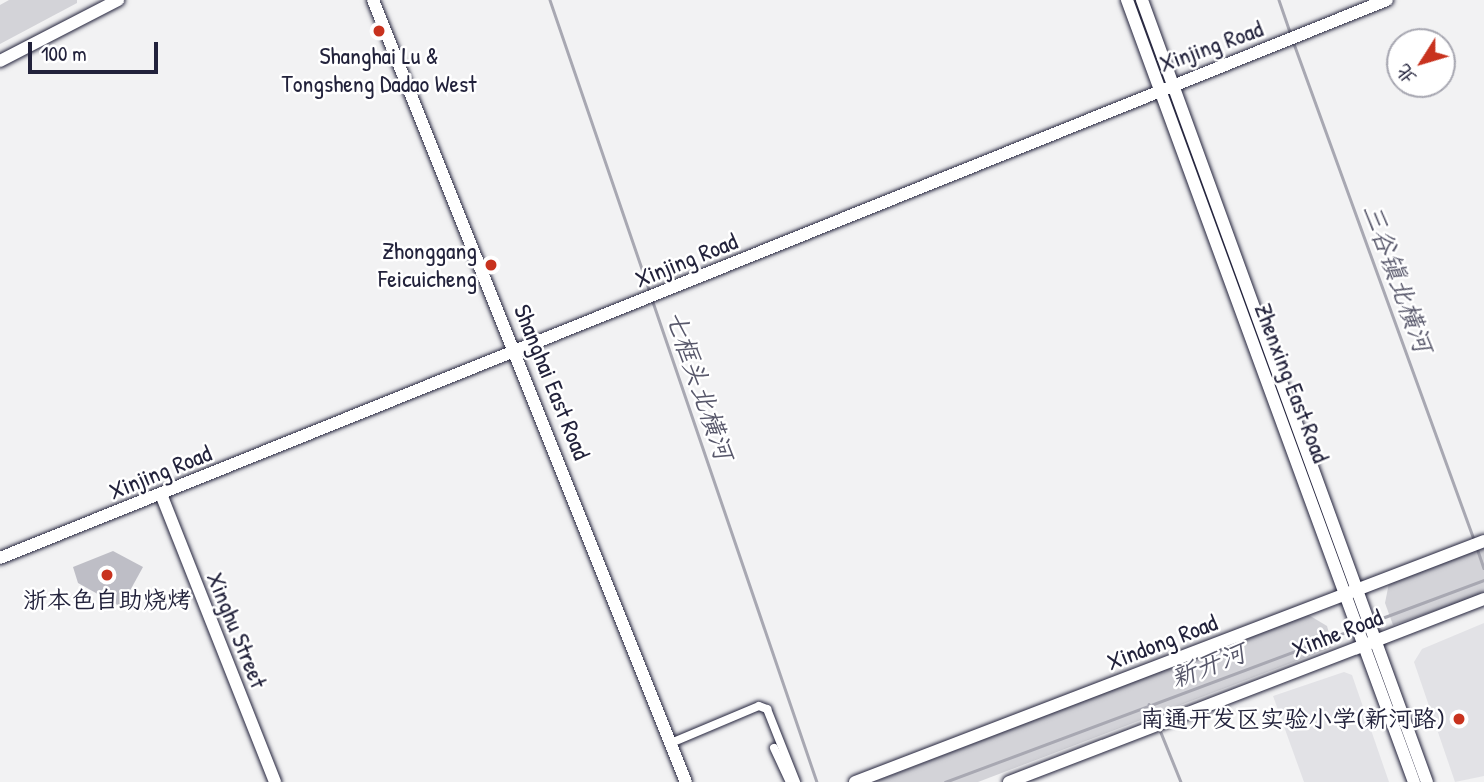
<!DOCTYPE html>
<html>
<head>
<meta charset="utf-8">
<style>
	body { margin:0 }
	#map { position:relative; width:1484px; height:782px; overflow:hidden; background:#f2f2f3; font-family:"Patrick Hand","LXGW WenKai TC",sans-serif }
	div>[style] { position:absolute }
	.built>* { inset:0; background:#e2e2e6 }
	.green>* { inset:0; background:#d3d3d8 }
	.stream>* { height:2.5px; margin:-1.25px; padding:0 1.25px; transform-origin:1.25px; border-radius:1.25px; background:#a8a8b2 }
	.building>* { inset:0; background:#bebec6 }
	.roads { filter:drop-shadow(0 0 2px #22223b) drop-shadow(0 0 2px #22223b) }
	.street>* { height:8px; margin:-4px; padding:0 4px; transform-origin:4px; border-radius:4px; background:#fff }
	.secondary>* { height:12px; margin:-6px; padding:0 6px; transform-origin:6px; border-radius:6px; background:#fff }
	.dots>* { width:19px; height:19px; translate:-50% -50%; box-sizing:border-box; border:4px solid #fff; border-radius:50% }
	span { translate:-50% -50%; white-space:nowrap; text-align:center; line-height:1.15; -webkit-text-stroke:5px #fff; paint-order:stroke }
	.street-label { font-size:24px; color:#22223b }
	.poi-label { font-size:24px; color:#22223b }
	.right { translate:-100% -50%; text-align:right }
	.water-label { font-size:26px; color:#58586b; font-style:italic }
	.north { position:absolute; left:1386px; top:28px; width:70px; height:70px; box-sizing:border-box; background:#fff; border:2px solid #a7a7b1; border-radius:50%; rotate:233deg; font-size:19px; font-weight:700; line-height:28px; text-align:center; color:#22223b }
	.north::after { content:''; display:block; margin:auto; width:24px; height:32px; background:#c8321e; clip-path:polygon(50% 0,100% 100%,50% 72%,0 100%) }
	.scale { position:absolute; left:28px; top:42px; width:130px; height:32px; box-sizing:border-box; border:4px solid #22223b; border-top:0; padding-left:9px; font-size:21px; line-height:24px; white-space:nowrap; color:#22223b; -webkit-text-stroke:5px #fff; paint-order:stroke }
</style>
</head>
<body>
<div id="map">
	<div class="built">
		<i style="clip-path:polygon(1484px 623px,1484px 776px,1455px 782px,1414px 662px,1422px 649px)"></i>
		<i style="clip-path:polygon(1344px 672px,1352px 675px,1389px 782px,1304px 782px,1273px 696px)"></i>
	</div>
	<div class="green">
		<i style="clip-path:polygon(9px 0,77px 0,77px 3px,0 44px,0 5px)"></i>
		<i style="clip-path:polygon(1484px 547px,1484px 594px,1393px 625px,1385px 603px,1389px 583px)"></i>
		<i style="clip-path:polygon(1307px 614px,1327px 626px,1333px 647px,978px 782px,874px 782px)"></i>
	</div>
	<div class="stream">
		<i style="left:550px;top:0;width:309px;rotate:71.1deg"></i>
		<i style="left:1279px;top:0;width:37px;rotate:71deg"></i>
		<i style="left:1293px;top:41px;width:533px;rotate:70.04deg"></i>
		<i style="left:653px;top:302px;width:507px;rotate:71.14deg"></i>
		<i style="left:1477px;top:548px;width:21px;rotate:71deg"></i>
		<i style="left:1374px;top:621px;width:117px;rotate:-20.4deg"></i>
		<i style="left:1149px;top:704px;width:18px;rotate:68deg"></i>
		<i style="left:1160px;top:730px;width:56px;rotate:68deg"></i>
		<i style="left:945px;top:782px;width:438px;rotate:-20.5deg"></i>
	</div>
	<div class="building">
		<i style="clip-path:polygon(113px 551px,143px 567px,121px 607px,78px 583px,73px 567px)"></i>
	</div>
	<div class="roads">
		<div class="street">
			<i style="left:671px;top:743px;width:95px;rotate:-22.8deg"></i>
			<i style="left:759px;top:706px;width:9px;rotate:21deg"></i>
			<i style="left:767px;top:709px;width:79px;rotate:68.3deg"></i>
			<i style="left:774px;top:748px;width:38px;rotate:65deg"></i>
		</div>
		<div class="secondary">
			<i style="left:373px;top:0;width:842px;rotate:68.19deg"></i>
			<i style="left:1127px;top:0;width:833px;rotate:69.85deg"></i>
			<i style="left:1142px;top:0;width:832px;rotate:69.98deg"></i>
			<i style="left:0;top:61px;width:133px;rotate:-27.3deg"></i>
			<i style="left:161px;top:494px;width:310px;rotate:68.4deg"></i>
			<i style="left:0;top:558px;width:1495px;rotate:-21.92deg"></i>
			<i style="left:855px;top:782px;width:674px;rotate:-20.96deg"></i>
			<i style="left:1009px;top:782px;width:509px;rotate:-21.07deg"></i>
		</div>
	</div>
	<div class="dots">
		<i style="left:379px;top:31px;background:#c8321e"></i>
		<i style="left:491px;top:265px;background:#c8321e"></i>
		<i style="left:107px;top:575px;background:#c8321e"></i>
		<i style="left:1459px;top:719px;background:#c8321e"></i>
	</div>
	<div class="street-label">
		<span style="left:1211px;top:46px;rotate:-20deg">Xinjing Road</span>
		<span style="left:686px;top:260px;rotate:-22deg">Xinjing Road</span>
		<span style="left:552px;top:382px;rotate:68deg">Shanghai East Road</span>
		<span style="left:1292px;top:383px;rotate:69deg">Zhenxing East Road</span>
		<span style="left:160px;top:472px;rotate:-22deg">Xinjing Road</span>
		<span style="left:237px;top:630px;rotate:68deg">Xinghu Street</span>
		<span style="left:1337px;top:633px;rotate:-21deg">Xinhe Road</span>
		<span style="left:1162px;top:642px;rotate:-21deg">Xindong Road</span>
	</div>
	<div class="poi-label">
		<span style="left:379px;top:70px">Shanghai Lu &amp;<br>Tongsheng Dadao West</span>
		<span class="right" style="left:477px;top:265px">Zhonggang<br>Feicuicheng</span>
		<span style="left:107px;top:600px">浙本色自助烧烤</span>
		<span class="right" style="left:1445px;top:719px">南通开发区实验小学(新河路)</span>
	</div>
	<div class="water-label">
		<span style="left:1398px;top:278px;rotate:70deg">三谷镇北横河</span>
		<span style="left:700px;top:385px;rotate:71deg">七框头北横河</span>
		<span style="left:1208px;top:665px;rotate:-21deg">新开河</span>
	</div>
	<div class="north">北</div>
	<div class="scale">100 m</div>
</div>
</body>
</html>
